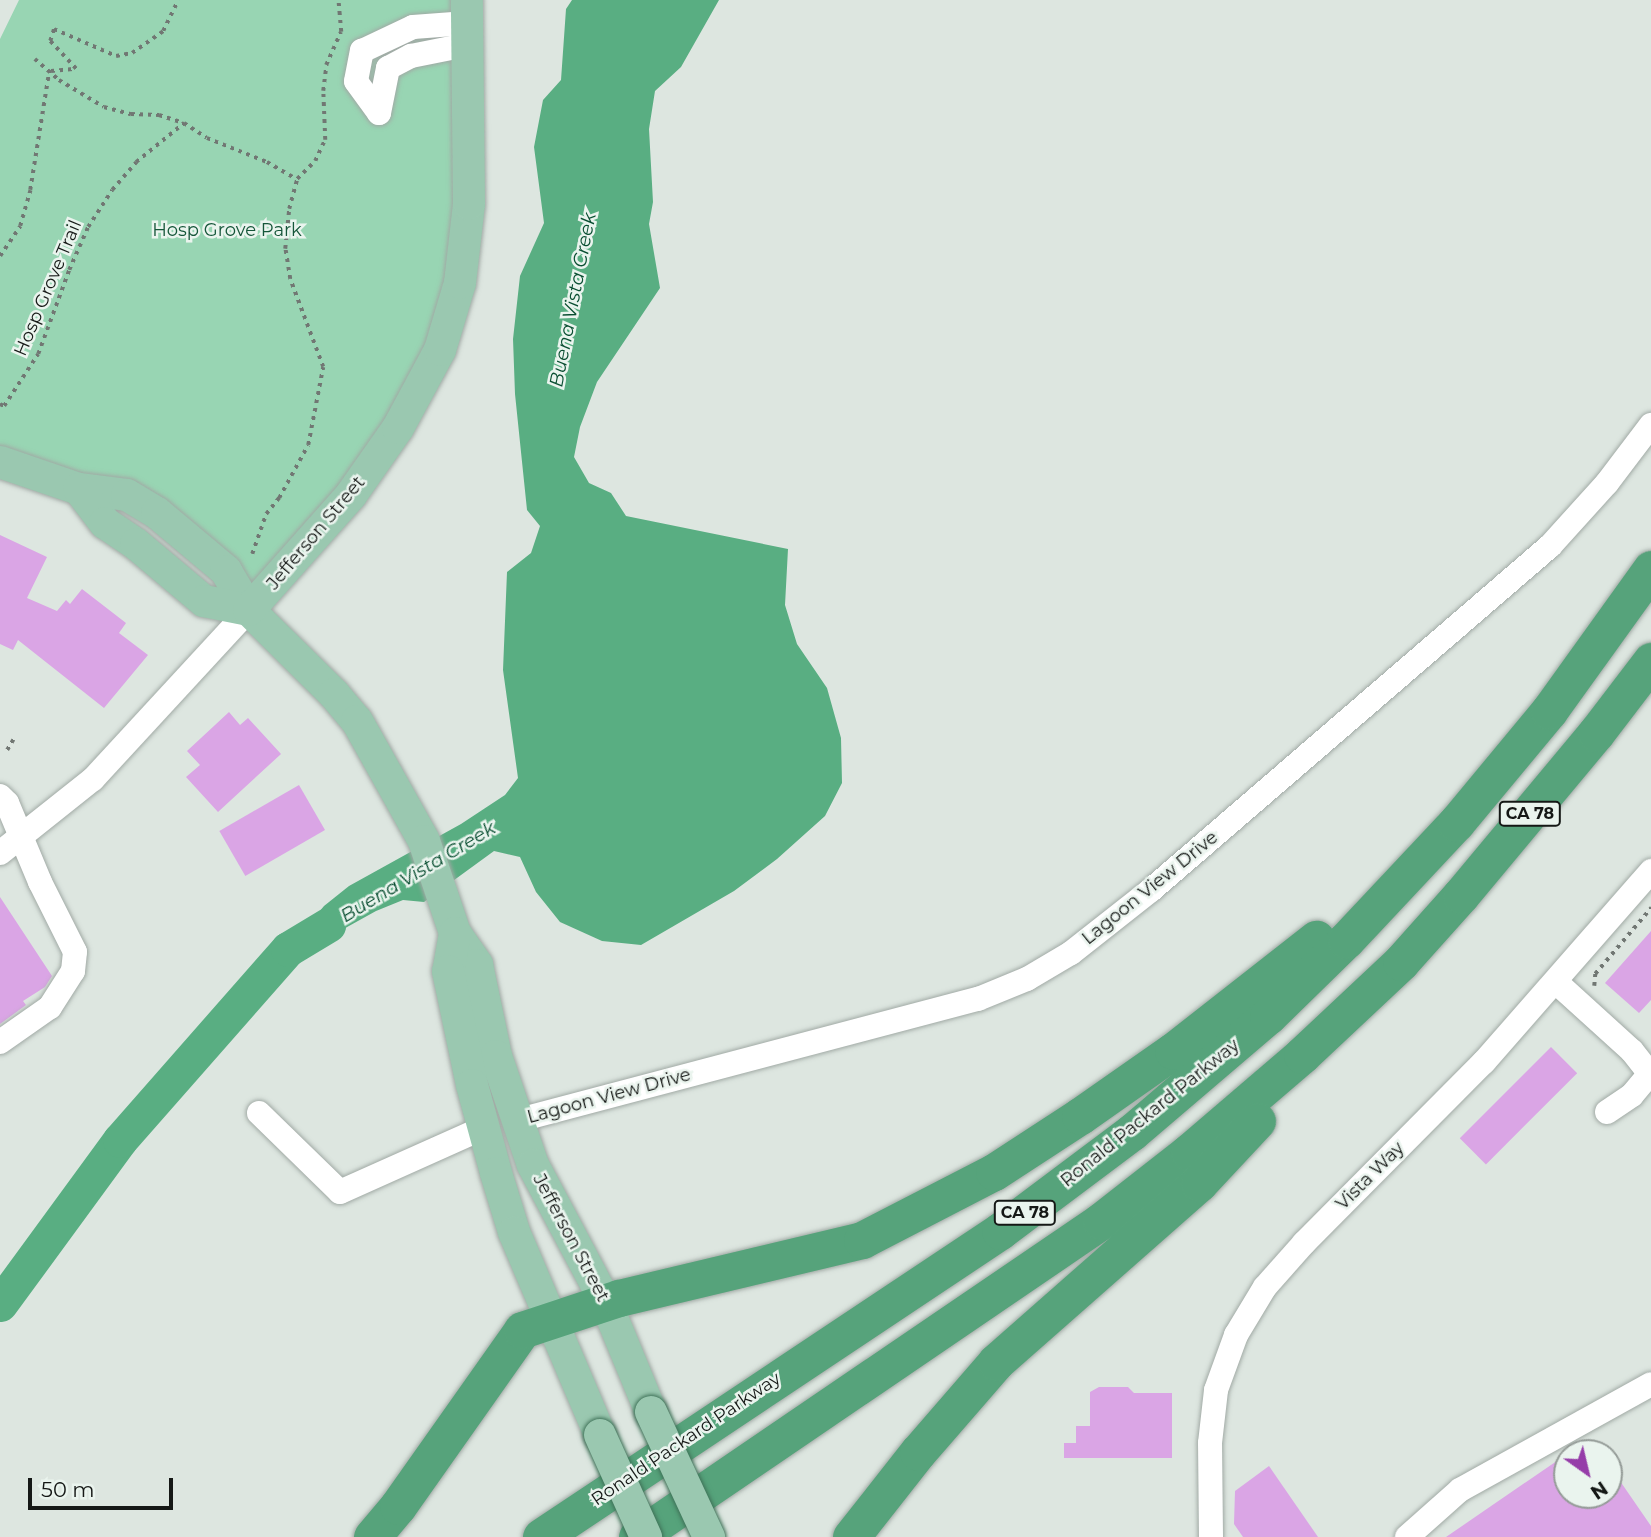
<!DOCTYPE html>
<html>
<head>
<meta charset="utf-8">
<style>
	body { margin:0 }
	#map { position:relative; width:1651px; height:1537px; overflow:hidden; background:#dde6e0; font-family:Montserrat,sans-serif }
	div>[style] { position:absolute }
	.green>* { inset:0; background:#98d5b3 }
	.water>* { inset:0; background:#59ae82 }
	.river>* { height:35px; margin:-17.5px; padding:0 17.5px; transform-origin:17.5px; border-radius:17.5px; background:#59ae82 }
	.building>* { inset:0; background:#daa5e5; transform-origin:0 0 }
	.path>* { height:3.5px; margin-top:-1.75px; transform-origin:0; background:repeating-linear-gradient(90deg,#717773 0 3.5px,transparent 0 8.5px) }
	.roads { filter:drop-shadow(0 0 2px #a1aaa5) drop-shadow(0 0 2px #a1aaa5) }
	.minor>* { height:24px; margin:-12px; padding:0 12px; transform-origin:12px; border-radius:12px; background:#fff }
	.major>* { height:32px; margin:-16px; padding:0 16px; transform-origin:16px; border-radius:16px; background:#9ac8b0 }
	.highway>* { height:37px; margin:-18.5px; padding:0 18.5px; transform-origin:18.5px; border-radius:18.5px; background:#56a37b }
	.bridges { filter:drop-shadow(0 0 2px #3f7258) drop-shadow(0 0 2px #3f7258) }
	.major-bridge>* { height:32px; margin:-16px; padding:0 16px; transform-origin:16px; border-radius:16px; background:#9ac8b0 }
	span { translate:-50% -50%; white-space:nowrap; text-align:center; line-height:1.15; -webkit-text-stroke:5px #eaf4ee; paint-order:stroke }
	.shield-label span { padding:2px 5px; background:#eaf4ee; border:2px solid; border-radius:5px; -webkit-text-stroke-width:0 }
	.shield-label { font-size:16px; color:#151816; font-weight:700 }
	.park-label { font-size:18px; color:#155639 }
	.street-label { font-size:18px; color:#151816 }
	.water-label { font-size:19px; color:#0a4f32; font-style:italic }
	.north { position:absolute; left:1553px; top:1439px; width:70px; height:70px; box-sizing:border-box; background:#eaf4ee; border:2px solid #959c98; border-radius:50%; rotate:146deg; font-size:19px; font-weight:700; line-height:28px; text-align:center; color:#151816 }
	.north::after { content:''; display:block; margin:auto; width:24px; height:32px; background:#963da9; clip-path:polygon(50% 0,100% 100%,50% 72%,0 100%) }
	.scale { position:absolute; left:28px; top:1478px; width:145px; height:32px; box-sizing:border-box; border:4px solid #151816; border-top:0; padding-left:9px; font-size:21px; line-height:24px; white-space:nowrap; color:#151816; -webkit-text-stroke:5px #eaf4ee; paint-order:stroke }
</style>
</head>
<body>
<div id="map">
	<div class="green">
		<i style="clip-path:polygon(19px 0,455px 0,458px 211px,445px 301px,417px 369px,381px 436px,249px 595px,120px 499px,0 452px,0 39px)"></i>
	</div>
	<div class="water">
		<i style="clip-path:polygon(572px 0,719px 0,681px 67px,655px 91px,649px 129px,653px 202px,649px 224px,660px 288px,597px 382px,580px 427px,574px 457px,589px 483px,611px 493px,626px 516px,788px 549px,785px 605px,797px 644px,827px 688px,841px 738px,842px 783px,825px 816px,777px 859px,734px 891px,641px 945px,602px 941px,560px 922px,536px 892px,520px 857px,494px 851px,424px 902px,403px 900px,376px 911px,302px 952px,288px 949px,324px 906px,349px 886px,461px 824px,505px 795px,518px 778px,503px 670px,507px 572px,531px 553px,540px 526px,527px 510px,515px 394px,513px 339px,520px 276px,544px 223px,534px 147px,543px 100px,561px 80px,566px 9px)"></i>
	</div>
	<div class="river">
		<i style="left:0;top:1304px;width:203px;rotate:-53.8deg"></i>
		<i style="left:120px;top:1140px;width:254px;rotate:-48.7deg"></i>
		<i style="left:288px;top:949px;width:47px;rotate:-31deg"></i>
	</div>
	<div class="building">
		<i style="clip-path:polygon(0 535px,47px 557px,27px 598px,57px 611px,66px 600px,70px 604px,82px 589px,126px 623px,119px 633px,148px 655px,104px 708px,18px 640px,13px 650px,0 644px)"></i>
		<i style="clip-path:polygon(229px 712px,240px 725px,248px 718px,281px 754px,218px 812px,186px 777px,200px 765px,187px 751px)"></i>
		<i style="left:299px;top:785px;width:52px;height:92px;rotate:60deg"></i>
		<i style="clip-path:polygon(0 897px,52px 976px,45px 987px,23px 1001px,26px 1005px,0 1024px)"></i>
		<i style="clip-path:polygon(1651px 931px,1651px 1000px,1639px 1013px,1605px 983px)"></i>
		<i style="left:1551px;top:1047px;width:37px;height:129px;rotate:45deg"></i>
		<i style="clip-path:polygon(1099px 1387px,1128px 1387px,1134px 1393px,1172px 1393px,1172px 1458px,1064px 1458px,1064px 1443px,1076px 1443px,1076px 1426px,1090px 1426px,1090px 1392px)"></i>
		<i style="clip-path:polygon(1567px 1454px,1567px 1495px,1609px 1495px,1609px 1465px,1651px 1526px,1651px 1537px,1446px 1537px)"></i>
		<i style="clip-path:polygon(1269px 1466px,1318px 1537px,1243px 1537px,1234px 1524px,1235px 1491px)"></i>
	</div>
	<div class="path">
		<i style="left:35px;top:59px;width:32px;rotate:41deg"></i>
		<i style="left:59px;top:80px;width:52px;rotate:31deg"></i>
		<i style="left:104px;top:107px;width:28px;rotate:15deg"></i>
		<i style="left:131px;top:114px;width:28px;rotate:2deg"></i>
		<i style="left:159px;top:115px;width:26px;rotate:18deg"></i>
		<i style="left:184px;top:123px;width:27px;rotate:33deg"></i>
		<i style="left:207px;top:138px;width:65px;rotate:21.8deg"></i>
		<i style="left:267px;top:162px;width:34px;rotate:30deg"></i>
		<i style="left:297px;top:179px;width:25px;rotate:-45deg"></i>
		<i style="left:315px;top:161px;width:23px;rotate:-65deg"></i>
		<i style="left:325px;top:140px;width:49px;rotate:-92.3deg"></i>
		<i style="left:323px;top:91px;width:26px;rotate:-83deg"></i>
		<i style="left:326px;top:65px;width:36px;rotate:-66deg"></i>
		<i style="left:341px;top:32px;width:32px;rotate:-95deg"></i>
		<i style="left:51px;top:71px;width:25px;rotate:-5deg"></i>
		<i style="left:76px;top:69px;width:38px;rotate:-133deg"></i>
		<i style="left:50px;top:41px;width:13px;rotate:-72deg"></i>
		<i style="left:54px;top:29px;width:68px;rotate:23.5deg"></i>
		<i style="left:116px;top:56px;width:16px;rotate:-11deg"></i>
		<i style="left:132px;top:53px;width:38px;rotate:-35deg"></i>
		<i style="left:163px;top:31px;width:34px;rotate:-64deg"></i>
		<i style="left:0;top:256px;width:36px;rotate:-56deg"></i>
		<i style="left:20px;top:226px;width:37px;rotate:-74deg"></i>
		<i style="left:30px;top:190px;width:121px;rotate:-80.9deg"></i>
		<i style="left:0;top:404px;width:4px;rotate:27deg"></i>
		<i style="left:4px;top:406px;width:62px;rotate:-56.8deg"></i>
		<i style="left:38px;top:354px;width:90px;rotate:-69.7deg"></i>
		<i style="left:69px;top:270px;width:47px;rotate:-66.2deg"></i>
		<i style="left:88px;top:227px;width:44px;rotate:-57deg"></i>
		<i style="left:112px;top:190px;width:37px;rotate:-49deg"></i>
		<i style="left:136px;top:162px;width:62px;rotate:-39.1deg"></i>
		<i style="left:252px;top:554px;width:42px;rotate:-70.7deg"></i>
		<i style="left:266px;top:514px;width:21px;rotate:-51deg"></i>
		<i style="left:279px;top:498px;width:60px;rotate:-61.3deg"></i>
		<i style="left:308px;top:445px;width:79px;rotate:-79.1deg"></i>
		<i style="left:323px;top:367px;width:94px;rotate:-110.6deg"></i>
		<i style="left:290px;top:279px;width:30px;rotate:-99deg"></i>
		<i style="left:285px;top:249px;width:40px;rotate:-84.3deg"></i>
		<i style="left:289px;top:209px;width:31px;rotate:-75deg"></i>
		<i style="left:7px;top:750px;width:12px;rotate:-59deg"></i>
		<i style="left:1594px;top:986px;width:12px;rotate:-85deg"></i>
		<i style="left:1595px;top:974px;width:87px;rotate:-49.7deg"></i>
	</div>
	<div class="roads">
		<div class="minor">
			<i style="left:379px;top:113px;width:39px;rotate:-126deg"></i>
			<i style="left:356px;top:81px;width:31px;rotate:-79deg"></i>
			<i style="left:362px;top:51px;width:56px;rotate:-25.2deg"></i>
			<i style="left:413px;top:27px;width:54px;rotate:-4.2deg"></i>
			<i style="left:379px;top:113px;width:46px;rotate:-78.7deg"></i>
			<i style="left:388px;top:68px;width:26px;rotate:-28deg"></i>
			<i style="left:411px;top:56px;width:56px;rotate:-11.3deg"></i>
			<i style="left:0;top:796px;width:10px;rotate:45deg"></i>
			<i style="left:7px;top:803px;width:86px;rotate:67.3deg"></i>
			<i style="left:40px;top:882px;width:78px;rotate:63.4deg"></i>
			<i style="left:75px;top:952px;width:19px;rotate:96deg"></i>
			<i style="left:73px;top:971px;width:43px;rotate:122.6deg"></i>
			<i style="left:50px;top:1007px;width:61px;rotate:145deg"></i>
			<i style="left:0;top:853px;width:119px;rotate:-38.5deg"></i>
			<i style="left:93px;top:779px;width:230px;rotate:-47.3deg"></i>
			<i style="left:1557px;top:983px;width:101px;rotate:42.2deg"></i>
			<i style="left:1632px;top:1051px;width:31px;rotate:52deg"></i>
			<i style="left:1607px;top:1112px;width:30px;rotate:-34deg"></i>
			<i style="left:1632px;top:1095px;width:30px;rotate:-50deg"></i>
			<i style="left:259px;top:1113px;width:113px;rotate:44.3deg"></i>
			<i style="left:340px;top:1192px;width:157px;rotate:-24.1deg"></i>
			<i style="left:515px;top:1121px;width:479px;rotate:-14.8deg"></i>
			<i style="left:978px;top:999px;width:53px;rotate:-22.2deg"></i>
			<i style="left:1027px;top:979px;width:51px;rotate:-30.6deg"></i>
			<i style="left:1071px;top:953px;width:102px;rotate:-38.2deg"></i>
			<i style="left:1151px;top:890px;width:527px;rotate:-40.77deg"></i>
			<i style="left:1550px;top:546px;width:85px;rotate:-47.9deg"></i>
			<i style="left:1607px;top:483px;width:73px;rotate:-52.8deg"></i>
			<i style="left:1211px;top:1537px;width:94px;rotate:-90.6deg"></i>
			<i style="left:1210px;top:1443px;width:53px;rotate:-83.5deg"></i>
			<i style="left:1216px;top:1390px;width:59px;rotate:-70deg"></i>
			<i style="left:1236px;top:1335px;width:56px;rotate:-58.9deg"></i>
			<i style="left:1265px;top:1287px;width:59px;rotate:-48.4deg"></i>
			<i style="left:1304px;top:1243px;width:255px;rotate:-45.2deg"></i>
			<i style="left:1484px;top:1062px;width:254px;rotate:-48.8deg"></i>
			<i style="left:1407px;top:1537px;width:71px;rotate:-41.6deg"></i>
			<i style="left:1460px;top:1490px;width:218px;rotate:-29deg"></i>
		</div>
		<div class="major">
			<i style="left:0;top:462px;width:83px;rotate:18.9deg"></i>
			<i style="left:79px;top:489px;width:48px;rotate:7.1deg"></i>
			<i style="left:127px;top:495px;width:35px;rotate:31deg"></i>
			<i style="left:157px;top:513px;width:90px;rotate:40deg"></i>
			<i style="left:226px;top:571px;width:45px;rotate:59.5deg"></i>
			<i style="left:249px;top:610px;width:120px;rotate:44.7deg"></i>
			<i style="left:334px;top:694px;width:35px;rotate:50deg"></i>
			<i style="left:357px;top:721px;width:137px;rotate:60.8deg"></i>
			<i style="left:424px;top:841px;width:97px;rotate:71.4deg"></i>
			<i style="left:455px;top:933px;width:39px;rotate:55deg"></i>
			<i style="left:477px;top:965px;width:93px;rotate:78.2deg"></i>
			<i style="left:496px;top:1056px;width:115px;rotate:71.3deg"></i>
			<i style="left:533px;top:1165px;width:156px;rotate:62.1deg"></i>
			<i style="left:606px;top:1303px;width:118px;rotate:67.6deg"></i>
			<i style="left:79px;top:489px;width:43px;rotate:52.6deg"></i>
			<i style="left:105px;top:523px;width:37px;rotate:34deg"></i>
			<i style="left:136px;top:544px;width:89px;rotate:40deg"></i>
			<i style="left:204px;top:601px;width:46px;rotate:11.3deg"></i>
			<i style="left:249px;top:610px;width:154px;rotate:-48.4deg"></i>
			<i style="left:351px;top:495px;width:82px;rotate:-55deg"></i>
			<i style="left:398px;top:428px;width:89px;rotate:-61.7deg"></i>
			<i style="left:440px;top:350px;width:70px;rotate:-73.4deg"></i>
			<i style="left:460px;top:283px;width:80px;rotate:-83.5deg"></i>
			<i style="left:469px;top:204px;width:204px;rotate:-90.6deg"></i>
			<i style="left:455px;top:933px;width:39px;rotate:100deg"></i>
			<i style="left:448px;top:971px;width:116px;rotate:78.1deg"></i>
			<i style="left:472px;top:1085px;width:91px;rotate:74.7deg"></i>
			<i style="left:496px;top:1173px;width:62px;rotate:73deg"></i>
			<i style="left:514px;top:1232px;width:220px;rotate:67deg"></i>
		</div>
		<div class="highway">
			<i style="left:372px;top:1537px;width:40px;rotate:-50deg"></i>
			<i style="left:398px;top:1506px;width:215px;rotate:-54.8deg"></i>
			<i style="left:522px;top:1330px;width:102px;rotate:-18.3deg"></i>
			<i style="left:619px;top:1298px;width:250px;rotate:-13.4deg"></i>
			<i style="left:862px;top:1240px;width:148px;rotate:-27.3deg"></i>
			<i style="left:994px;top:1172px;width:103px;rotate:-33.1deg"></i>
			<i style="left:1080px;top:1116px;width:113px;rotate:-35deg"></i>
			<i style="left:1173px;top:1051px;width:182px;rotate:-38.1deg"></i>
			<i style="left:541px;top:1537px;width:552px;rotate:-33.69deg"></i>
			<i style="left:1000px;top:1231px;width:165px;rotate:-36.9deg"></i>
			<i style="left:1132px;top:1132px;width:179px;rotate:-40.5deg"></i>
			<i style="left:1268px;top:1016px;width:109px;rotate:-44.3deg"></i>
			<i style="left:1346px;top:940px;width:161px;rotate:-46.8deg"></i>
			<i style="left:1456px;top:823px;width:146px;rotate:-50.3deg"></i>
			<i style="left:1549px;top:711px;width:175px;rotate:-54.3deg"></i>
			<i style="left:637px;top:1537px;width:561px;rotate:-34.26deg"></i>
			<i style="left:1101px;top:1221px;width:112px;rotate:-38.1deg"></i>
			<i style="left:1189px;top:1152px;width:149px;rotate:-40.6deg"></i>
			<i style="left:1302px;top:1055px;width:136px;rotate:-43.2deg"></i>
			<i style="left:1401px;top:962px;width:90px;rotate:-48.2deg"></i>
			<i style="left:1461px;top:895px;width:211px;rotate:-50.2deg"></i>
			<i style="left:1596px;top:733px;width:91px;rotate:-52.6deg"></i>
			<i style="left:851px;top:1537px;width:108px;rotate:-51.8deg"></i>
			<i style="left:918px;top:1452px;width:119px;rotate:-49.1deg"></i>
			<i style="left:996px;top:1362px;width:271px;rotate:-41.4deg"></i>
			<i style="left:1199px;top:1183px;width:85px;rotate:-46.9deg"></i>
		</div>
	</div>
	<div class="bridges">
		<div class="major-bridge">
			<i style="left:651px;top:1412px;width:138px;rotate:65.1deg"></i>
			<i style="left:600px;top:1435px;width:112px;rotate:65.7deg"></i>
		</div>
	</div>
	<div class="shield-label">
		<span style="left:1530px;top:814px">CA 78</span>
		<span style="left:1025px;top:1213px">CA 78</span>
	</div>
	<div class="park-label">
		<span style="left:227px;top:230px">Hosp Grove Park</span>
	</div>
	<div class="street-label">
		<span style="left:48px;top:288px;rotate:-67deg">Hosp Grove Trail</span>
		<span style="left:316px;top:533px;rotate:-50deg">Jefferson Street</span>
		<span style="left:1150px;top:888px;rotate:-39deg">Lagoon View Drive</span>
		<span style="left:609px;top:1096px;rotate:-15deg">Lagoon View Drive</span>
		<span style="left:1150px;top:1113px;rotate:-39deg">Ronald Packard Parkway</span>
		<span style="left:1370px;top:1176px;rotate:-45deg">Vista Way</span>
		<span style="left:571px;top:1238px;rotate:62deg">Jefferson Street</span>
		<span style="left:686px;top:1439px;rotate:-34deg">Ronald Packard Parkway</span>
	</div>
	<div class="water-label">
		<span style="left:573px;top:300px;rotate:-79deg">Buena Vista Creek</span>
		<span style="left:418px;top:872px;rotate:-31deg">Buena Vista Creek</span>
	</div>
	<div class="north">N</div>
	<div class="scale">50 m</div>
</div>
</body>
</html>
